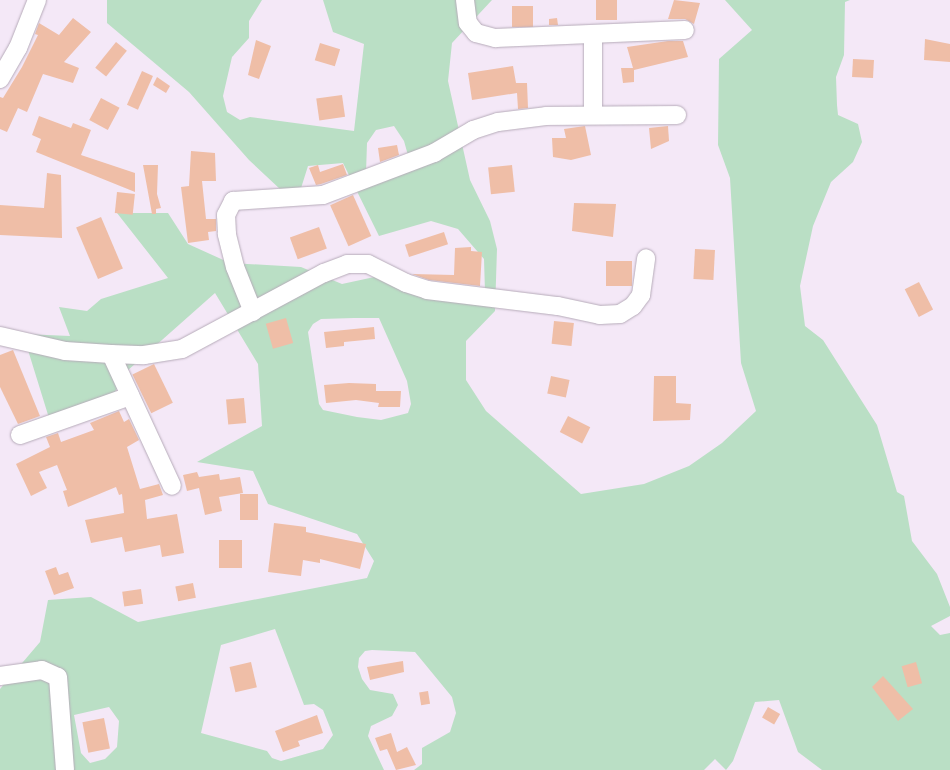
<!DOCTYPE html>
<html>
<head>
<meta charset="utf-8">
<style>
	body { margin:0 }
	#map { position:relative; width:950px; height:770px; overflow:hidden; background:#f4e8f7; font-family:Helvetica,sans-serif }
	div>[style] { position:absolute }
	.green>* { inset:0; background:#badfc5 }
	.building>* { inset:0; background:#efbea7; transform-origin:0 0 }
	.roads { filter:drop-shadow(0 0 1px #b6abb9) drop-shadow(0 0 1px #b6abb9) }
	.minor>* { height:18px; margin:-9px; padding:0 9px; transform-origin:9px; border-radius:9px; background:#fff }
	span { translate:-50% -50%; white-space:nowrap; text-align:center; line-height:1.15; -webkit-text-stroke:5px #f4e8f7; paint-order:stroke }
</style>
</head>
<body>
<div id="map">
	<div class="green">
		<i style="clip-path:polygon(evenodd,107px 0,262px 0,249px 21px,249px 38px,232px 57px,223px 96px,227px 112px,240px 120px,250px 117px,354px 131px,364px 44px,333px 32px,323px 0,492px 0,452px 43px,448px 81px,470px 180px,490px 221px,497px 249px,495px 311px,466px 341px,466px 380px,486px 411px,581px 494px,644px 484px,689px 466px,722px 443px,756px 411px,741px 363px,730px 178px,718px 145px,719px 59px,752px 30px,725px 0,850px 0,845px 2px,844px 55px,836px 77px,837px 105px,838px 115px,858px 124px,862px 142px,853px 162px,831px 182px,813px 226px,800px 286px,805px 326px,823px 340px,877px 425px,897px 492px,904px 496px,912px 541px,937px 574px,950px 607px,950px 616px,931px 626px,940px 635px,950px 633px,950px 770px,822px 770px,798px 752px,779px 700px,755px 702px,733px 761px,726px 770px,715px 759px,704px 770px,414px 770px,422px 764px,422px 748px,450px 732px,456px 713px,452px 697px,415px 652px,372px 650px,365px 651px,359px 658px,358px 667px,362px 679px,370px 690px,393px 694px,398px 705px,392px 716px,371px 726px,368px 736px,384px 770px,0 770px,0 689px,40px 642px,48px 600px,91px 597px,138px 622px,367px 578px,374px 561px,357px 534px,268px 504px,253px 471px,197px 462px,262px 426px,258px 364px,215px 293px,127px 371px,112px 397px,49px 418px,23px 334px,70px 336px,59px 307px,87px 311px,101px 299px,168px 278px,117px 213px,168px 213px,188px 244px,230px 263px,301px 267px,342px 284px,379px 276px,485px 292px,484px 259px,458px 229px,431px 221px,379px 236px,343px 163px,308px 166px,296px 204px,249px 160px,189px 92px,107px 23px,107px 0,394px 126px,404px 141px,411px 166px,366px 173px,367px 143px,376px 130px,394px 126px,107px 0,354px 318px,379px 318px,407px 381px,411px 404px,408px 413px,381px 420px,357px 417px,323px 410px,319px 404px,308px 332px,313px 324px,321px 319px,354px 318px,107px 0,275px 629px,304px 705px,314px 704px,323px 710px,333px 735px,323px 749px,281px 761px,272px 758px,267px 751px,201px 733px,221px 645px,275px 629px,107px 0,109px 707px,119px 721px,117px 747px,105px 759px,90px 763px,81px 753px,74px 715px,109px 707px)"></i>
	</div>
	<div class="building">
		<i style="left:596px;top:0;width:21px;height:20px"></i>
		<i style="clip-path:polygon(674px 0,700px 3px,694px 24px,685px 19px,668px 19px)"></i>
		<i style="left:512px;top:6px;width:21px;height:21px"></i>
		<i style="clip-path:polygon(73px 18px,91px 32px,64px 62px,79px 68px,73px 83px,43px 74px,27px 112px,18px 108px,7px 132px,0 129px,0 97px,3px 98px,22px 67px,38px 35px,35px 34px,39px 23px,59px 35px)"></i>
		<i style="clip-path:polygon(557px 18px,558px 25px,549px 25px,549px 19px)"></i>
		<i style="clip-path:polygon(925px 39px,950px 44px,950px 62px,924px 60px)"></i>
		<i style="clip-path:polygon(256px 40px,271px 46px,259px 79px,248px 75px)"></i>
		<i style="clip-path:polygon(668px 41px,683px 41px,688px 57px,634px 70px,634px 82px,623px 83px,621px 68px,633px 68px,627px 47px)"></i>
		<i style="left:116px;top:42px;width:14px;height:33px;rotate:39deg"></i>
		<i style="left:320px;top:43px;width:21px;height:18px;rotate:17deg"></i>
		<i style="left:853px;top:59px;width:21px;height:18px;rotate:3deg"></i>
		<i style="clip-path:polygon(513px 66px,516px 83px,527px 83px,528px 108px,518px 109px,517px 93px,472px 100px,468px 73px)"></i>
		<i style="left:142px;top:71px;width:12px;height:37px;rotate:24deg"></i>
		<i style="clip-path:polygon(157px 77px,170px 86px,166px 93px,153px 85px)"></i>
		<i style="left:342px;top:95px;width:22px;height:26px;rotate:82deg"></i>
		<i style="left:101px;top:98px;width:21px;height:25px;rotate:28deg"></i>
		<i style="clip-path:polygon(39px 116px,71px 128px,73px 123px,91px 130px,81px 155px,135px 173px,135px 192px,36px 152px,41px 139px,32px 135px)"></i>
		<i style="clip-path:polygon(585px 126px,591px 155px,571px 160px,553px 157px,552px 138px,566px 138px,564px 129px)"></i>
		<i style="clip-path:polygon(668px 126px,669px 141px,651px 149px,649px 128px)"></i>
		<i style="clip-path:polygon(397px 145px,399px 155px,380px 162px,378px 148px)"></i>
		<i style="clip-path:polygon(191px 151px,215px 153px,216px 181px,202px 181px,206px 219px,216px 219px,216px 231px,208px 232px,209px 240px,188px 243px,181px 187px,189px 186px)"></i>
		<i style="clip-path:polygon(343px 164px,347px 175px,321px 184px,316px 185px,309px 168px,318px 165px,320px 172px)"></i>
		<i style="clip-path:polygon(143px 165px,158px 165px,157px 194px,161px 208px,156px 209px,156px 214px,152px 214px)"></i>
		<i style="left:512px;top:165px;width:27px;height:24px;rotate:84deg"></i>
		<i style="clip-path:polygon(47px 173px,61px 175px,62px 238px,0 235px,0 205px,44px 208px)"></i>
		<i style="left:117px;top:192px;width:18px;height:21px;rotate:6deg"></i>
		<i style="left:353px;top:195px;width:45px;height:25px;rotate:66deg"></i>
		<i style="clip-path:polygon(574px 203px,616px 204px,613px 237px,572px 231px)"></i>
		<i style="left:101px;top:217px;width:56px;height:27px;rotate:67deg"></i>
		<i style="left:319px;top:227px;width:23px;height:31px;rotate:70deg"></i>
		<i style="left:444px;top:232px;width:13px;height:41px;rotate:72deg"></i>
		<i style="clip-path:polygon(471px 247px,471px 251px,482px 252px,480px 286px,429px 280px,412px 274px,454px 275px,455px 248px)"></i>
		<i style="left:695px;top:249px;width:20px;height:30px;rotate:3deg"></i>
		<i style="left:632px;top:261px;width:25px;height:26px;rotate:90deg"></i>
		<i style="left:919px;top:282px;width:31px;height:16px;rotate:63deg"></i>
		<i style="left:286px;top:318px;width:26px;height:21px;rotate:74deg"></i>
		<i style="left:554px;top:321px;width:20px;height:23px;rotate:6deg"></i>
		<i style="clip-path:polygon(374px 327px,375px 339px,344px 342px,344px 346px,326px 348px,324px 332px)"></i>
		<i style="clip-path:polygon(13px 350px,40px 416px,18px 424px,0 387px,0 355px)"></i>
		<i style="left:154px;top:364px;width:43px;height:24px;rotate:64deg"></i>
		<i style="left:551px;top:376px;width:19px;height:18px;rotate:12deg"></i>
		<i style="clip-path:polygon(654px 376px,676px 376px,676px 403px,691px 404px,690px 420px,653px 421px)"></i>
		<i style="clip-path:polygon(349px 383px,376px 384px,376px 391px,401px 391px,400px 407px,378px 407px,379px 403px,356px 400px,326px 403px,324px 385px)"></i>
		<i style="left:244px;top:398px;width:25px;height:18px;rotate:85deg"></i>
		<i style="clip-path:polygon(119px 411px,124px 422px,129px 419px,139px 440px,127px 447px,140px 489px,159px 484px,163px 495px,145px 500px,147px 519px,177px 514px,184px 553px,162px 557px,160px 545px,125px 552px,122px 537px,91px 543px,85px 520px,124px 513px,122px 494px,119px 495px,116px 487px,68px 507px,63px 491px,67px 490px,57px 465px,39px 472px,47px 488px,31px 496px,16px 464px,50px 447px,46px 437px,58px 433px,61px 442px,94px 430px,90px 423px)"></i>
		<i style="left:568px;top:416px;width:25px;height:18px;rotate:27deg"></i>
		<i style="clip-path:polygon(197px 472px,199px 477px,219px 474px,220px 480px,240px 477px,243px 493px,219px 497px,222px 511px,205px 515px,199px 488px,187px 491px,183px 475px)"></i>
		<i style="left:240px;top:494px;width:18px;height:26px"></i>
		<i style="clip-path:polygon(274px 523px,306px 527px,306px 532px,366px 544px,360px 569px,320px 559px,320px 563px,303px 560px,301px 576px,268px 572px)"></i>
		<i style="left:219px;top:540px;width:23px;height:28px"></i>
		<i style="clip-path:polygon(56px 567px,59px 575px,68px 572px,74px 588px,54px 595px,45px 571px)"></i>
		<i style="left:193px;top:583px;width:15px;height:18px;rotate:79deg"></i>
		<i style="left:141px;top:589px;width:15px;height:19px;rotate:82deg"></i>
		<i style="clip-path:polygon(403px 661px,404px 672px,370px 680px,367px 667px)"></i>
		<i style="left:251px;top:662px;width:26px;height:22px;rotate:77deg"></i>
		<i style="left:916px;top:662px;width:22px;height:15px;rotate:74deg"></i>
		<i style="clip-path:polygon(883px 676px,913px 709px,898px 721px,872px 687px)"></i>
		<i style="left:428px;top:691px;width:13px;height:9px;rotate:81deg"></i>
		<i style="left:768px;top:707px;width:14px;height:12px;rotate:30deg"></i>
		<i style="clip-path:polygon(317px 715px,323px 733px,298px 741px,300px 746px,283px 752px,275px 731px)"></i>
		<i style="left:104px;top:718px;width:31px;height:22px;rotate:79deg"></i>
		<i style="clip-path:polygon(391px 733px,397px 752px,407px 747px,416px 765px,396px 770px,387px 749px,380px 751px,375px 738px)"></i>
	</div>
	<div class="roads">
		<div class="minor">
			<i style="left:465px;top:0;width:23px;rotate:83deg"></i>
			<i style="left:468px;top:23px;width:13px;rotate:51deg"></i>
			<i style="left:476px;top:33px;width:20px;rotate:15deg"></i>
			<i style="left:495px;top:38px;width:190px;rotate:-2.4deg"></i>
			<i style="left:593px;top:34px;width:81px;rotate:90deg"></i>
			<i style="left:0;top:79px;width:36px;rotate:-60deg"></i>
			<i style="left:18px;top:48px;width:52px;rotate:-68.4deg"></i>
			<i style="left:253px;top:312px;width:48px;rotate:-111.8deg"></i>
			<i style="left:235px;top:267px;width:34px;rotate:-104deg"></i>
			<i style="left:227px;top:234px;width:19px;rotate:-93deg"></i>
			<i style="left:226px;top:215px;width:16px;rotate:-63deg"></i>
			<i style="left:233px;top:201px;width:90px;rotate:-3.8deg"></i>
			<i style="left:323px;top:195px;width:119px;rotate:-20.7deg"></i>
			<i style="left:434px;top:153px;width:45px;rotate:-30.5deg"></i>
			<i style="left:473px;top:130px;width:26px;rotate:-18deg"></i>
			<i style="left:498px;top:122px;width:48px;rotate:-7.1deg"></i>
			<i style="left:546px;top:116px;width:131px;rotate:-0.4deg"></i>
			<i style="left:0;top:336px;width:67px;rotate:13deg"></i>
			<i style="left:65px;top:351px;width:46px;rotate:3.7deg"></i>
			<i style="left:111px;top:354px;width:145px;rotate:65.2deg"></i>
			<i style="left:111px;top:354px;width:33px;rotate:2deg"></i>
			<i style="left:144px;top:355px;width:38px;rotate:-9deg"></i>
			<i style="left:182px;top:349px;width:161px;rotate:-28.2deg"></i>
			<i style="left:324px;top:273px;width:25px;rotate:-21deg"></i>
			<i style="left:347px;top:264px;width:21px"></i>
			<i style="left:368px;top:264px;width:42px;rotate:26.6deg"></i>
			<i style="left:406px;top:283px;width:22px;rotate:18deg"></i>
			<i style="left:427px;top:290px;width:132px;rotate:7deg"></i>
			<i style="left:558px;top:306px;width:43px;rotate:12.1deg"></i>
			<i style="left:600px;top:315px;width:20px;rotate:-3deg"></i>
			<i style="left:620px;top:314px;width:15px;rotate:-32deg"></i>
			<i style="left:633px;top:306px;width:14px;rotate:-54deg"></i>
			<i style="left:641px;top:295px;width:37px;rotate:-82deg"></i>
			<i style="left:20px;top:435px;width:117px;rotate:-19.5deg"></i>
			<i style="left:0;top:676px;width:42px;rotate:-8.1deg"></i>
			<i style="left:42px;top:670px;width:17px;rotate:24deg"></i>
			<i style="left:58px;top:677px;width:93px;rotate:85.7deg"></i>
		</div>
	</div>
</div>
</body>
</html>
